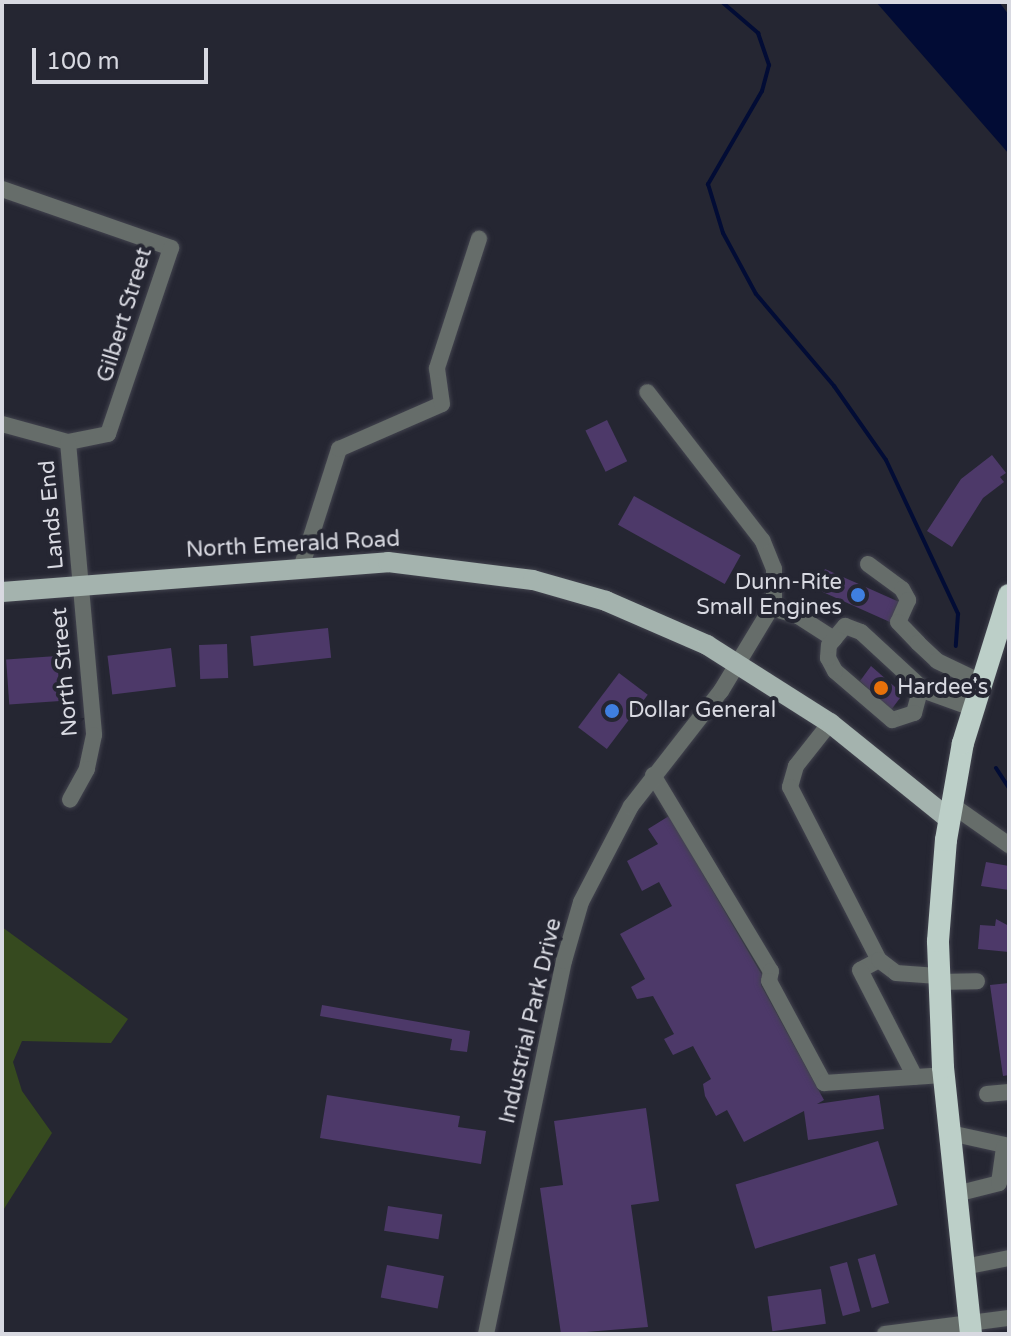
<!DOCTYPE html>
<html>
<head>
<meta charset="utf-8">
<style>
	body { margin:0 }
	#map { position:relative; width:1011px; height:1336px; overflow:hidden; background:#252632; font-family:"Varela Round",sans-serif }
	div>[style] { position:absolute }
	.green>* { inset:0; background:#364a1f }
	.water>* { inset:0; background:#020c35 }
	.stream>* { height:4px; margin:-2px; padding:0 2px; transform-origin:2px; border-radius:2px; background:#020c35 }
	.building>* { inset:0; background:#4d3969; transform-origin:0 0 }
	.roads { filter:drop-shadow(0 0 2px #42434e) drop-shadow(0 0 2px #42434e) }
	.minor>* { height:16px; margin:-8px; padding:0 8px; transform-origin:8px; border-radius:8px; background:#666d6a }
	.major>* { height:20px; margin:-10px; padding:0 10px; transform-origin:10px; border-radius:10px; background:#a4b3ae }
	.highway>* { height:22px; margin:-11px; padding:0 11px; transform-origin:11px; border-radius:11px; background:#bccfc8 }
	.dots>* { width:22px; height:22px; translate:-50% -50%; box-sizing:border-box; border:4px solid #252632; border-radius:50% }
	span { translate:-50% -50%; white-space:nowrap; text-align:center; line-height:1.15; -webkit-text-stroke:8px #252632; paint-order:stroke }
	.street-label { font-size:22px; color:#d8d9e1 }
	.poi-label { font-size:22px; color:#d8d9e1 }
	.right { translate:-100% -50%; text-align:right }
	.left { translate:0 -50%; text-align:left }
	.frame { position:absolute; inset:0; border:4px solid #d8d9e1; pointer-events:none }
	.scale { position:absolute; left:32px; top:48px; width:176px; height:36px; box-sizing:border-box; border:4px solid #d8d9e1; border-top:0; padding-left:10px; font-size:24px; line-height:28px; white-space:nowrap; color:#d8d9e1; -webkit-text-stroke:6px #252632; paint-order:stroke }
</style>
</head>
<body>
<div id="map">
	<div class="green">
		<i style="clip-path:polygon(2px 927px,128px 1019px,111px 1043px,22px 1041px,13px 1062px,22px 1091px,52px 1133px,2px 1212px)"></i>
	</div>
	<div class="water">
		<i style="clip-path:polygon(876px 2px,999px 2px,1009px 15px,1009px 154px)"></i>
	</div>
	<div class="stream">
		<i style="left:722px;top:2px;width:48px;rotate:40.7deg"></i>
		<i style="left:758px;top:33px;width:34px;rotate:71deg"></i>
		<i style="left:769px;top:65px;width:27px;rotate:105deg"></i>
		<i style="left:762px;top:91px;width:108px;rotate:120.1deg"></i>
		<i style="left:708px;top:184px;width:51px;rotate:73deg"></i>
		<i style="left:723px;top:233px;width:69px;rotate:61.6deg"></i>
		<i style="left:756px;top:294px;width:121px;rotate:49.7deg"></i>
		<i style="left:834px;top:386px;width:90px;rotate:54.9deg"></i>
		<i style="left:886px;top:460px;width:170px;rotate:64.9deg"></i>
		<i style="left:958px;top:614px;width:32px;rotate:94deg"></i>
		<i style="left:996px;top:768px;width:24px;rotate:57deg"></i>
	</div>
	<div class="building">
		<i style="left:607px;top:420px;width:46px;height:24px;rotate:64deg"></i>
		<i style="clip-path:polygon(992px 455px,1006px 473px,1000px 477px,1004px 482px,983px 498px,952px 547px,927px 531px,961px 479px)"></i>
		<i style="left:634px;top:496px;width:122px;height:33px;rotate:29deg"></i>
		<i style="left:825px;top:569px;width:82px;height:22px;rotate:24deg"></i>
		<i style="left:328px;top:628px;width:30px;height:78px;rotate:84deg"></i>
		<i style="left:227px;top:644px;width:34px;height:28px;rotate:88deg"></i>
		<i style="left:171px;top:648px;width:39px;height:64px;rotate:83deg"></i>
		<i style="left:57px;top:656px;width:45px;height:51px;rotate:86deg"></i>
		<i style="clip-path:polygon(871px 666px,903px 694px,891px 710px,860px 681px)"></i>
		<i style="left:619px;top:673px;width:36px;height:68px;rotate:37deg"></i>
		<i style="clip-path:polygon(669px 816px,762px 975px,761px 985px,824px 1100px,817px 1104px,879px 1095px,884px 1129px,808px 1140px,804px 1111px,744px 1142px,727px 1110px,716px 1116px,705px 1096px,703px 1084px,711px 1079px,693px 1046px,673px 1055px,664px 1039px,674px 1034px,653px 996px,637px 999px,631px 987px,645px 979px,620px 934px,672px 906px,659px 882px,642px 891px,627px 861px,658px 844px,648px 829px)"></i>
		<i style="clip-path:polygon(986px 862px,1009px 866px,1009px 890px,981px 886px)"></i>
		<i style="clip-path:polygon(996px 919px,1009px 926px,1009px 952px,978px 949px,980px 925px,995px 926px)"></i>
		<i style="clip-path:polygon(1009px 983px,1009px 1075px,1003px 1076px,990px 985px)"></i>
		<i style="clip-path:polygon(322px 1005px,470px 1031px,467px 1052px,450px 1050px,452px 1039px,320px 1016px)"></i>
		<i style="clip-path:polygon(327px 1095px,460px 1116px,458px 1127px,486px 1131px,481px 1164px,320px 1138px)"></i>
		<i style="clip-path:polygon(646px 1108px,659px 1201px,631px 1205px,648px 1327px,561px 1334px,540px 1188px,563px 1185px,554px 1121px)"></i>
		<i style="left:878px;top:1141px;width:67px;height:149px;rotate:73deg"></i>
		<i style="left:388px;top:1206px;width:55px;height:25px;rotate:9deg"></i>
		<i style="left:875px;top:1254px;width:51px;height:18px;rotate:74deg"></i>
		<i style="left:847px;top:1262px;width:51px;height:18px;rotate:75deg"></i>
		<i style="left:387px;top:1265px;width:58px;height:33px;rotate:11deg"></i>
		<i style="left:821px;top:1289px;width:35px;height:54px;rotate:82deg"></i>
	</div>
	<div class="roads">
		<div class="minor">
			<i style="left:2px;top:189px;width:179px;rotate:19.2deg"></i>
			<i style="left:171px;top:248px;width:196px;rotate:108.7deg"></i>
			<i style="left:108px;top:434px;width:41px;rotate:168.7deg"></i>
			<i style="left:68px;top:442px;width:68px;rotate:-164.7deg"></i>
			<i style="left:68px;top:442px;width:294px;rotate:84.9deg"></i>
			<i style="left:94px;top:735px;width:35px;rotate:102deg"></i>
			<i style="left:87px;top:769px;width:35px;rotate:119deg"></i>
			<i style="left:868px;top:564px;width:42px;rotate:36.3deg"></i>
			<i style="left:902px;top:589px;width:13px;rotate:61deg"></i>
			<i style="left:908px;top:600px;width:24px;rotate:114deg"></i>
			<i style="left:898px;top:622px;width:29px;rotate:46deg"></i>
			<i style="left:918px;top:643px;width:26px;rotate:43deg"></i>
			<i style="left:937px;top:661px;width:47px;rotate:25.5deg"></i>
			<i style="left:302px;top:565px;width:122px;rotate:-72.3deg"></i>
			<i style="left:339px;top:449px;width:112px;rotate:-23.6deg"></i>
			<i style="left:442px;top:404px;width:36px;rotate:-98deg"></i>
			<i style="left:437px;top:368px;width:136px;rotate:-72deg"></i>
			<i style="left:772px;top:608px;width:27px;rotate:17deg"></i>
			<i style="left:798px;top:616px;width:43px;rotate:32.6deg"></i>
			<i style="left:921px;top:687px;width:27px;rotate:105deg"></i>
			<i style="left:914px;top:713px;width:23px;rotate:162deg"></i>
			<i style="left:892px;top:720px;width:75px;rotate:-139.3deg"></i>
			<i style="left:835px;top:671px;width:15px;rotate:-118deg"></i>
			<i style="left:828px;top:658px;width:13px;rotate:-86deg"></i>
			<i style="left:829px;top:645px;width:25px;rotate:-50deg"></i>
			<i style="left:845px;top:626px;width:17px;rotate:21deg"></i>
			<i style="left:861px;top:632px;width:87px;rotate:42.7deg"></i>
			<i style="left:925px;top:691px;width:50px;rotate:19.9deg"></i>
			<i style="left:830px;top:723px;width:55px;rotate:128.3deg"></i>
			<i style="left:796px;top:766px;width:22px;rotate:106deg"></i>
			<i style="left:790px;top:787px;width:195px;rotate:62.8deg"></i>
			<i style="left:879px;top:960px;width:21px;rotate:152deg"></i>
			<i style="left:860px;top:970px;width:120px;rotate:62.8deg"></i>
			<i style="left:653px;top:775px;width:229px;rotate:59deg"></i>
			<i style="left:771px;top:971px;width:10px;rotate:101deg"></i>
			<i style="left:769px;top:981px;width:116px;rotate:61.7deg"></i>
			<i style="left:824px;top:1083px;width:119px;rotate:-3.8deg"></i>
			<i style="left:952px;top:805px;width:70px;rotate:35.1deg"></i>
			<i style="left:879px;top:960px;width:21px;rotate:37deg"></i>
			<i style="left:896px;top:973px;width:42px;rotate:4.1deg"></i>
			<i style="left:938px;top:982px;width:39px;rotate:-1deg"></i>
			<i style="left:987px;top:1094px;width:22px;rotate:-5deg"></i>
			<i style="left:950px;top:1133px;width:60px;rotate:12.4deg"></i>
			<i style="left:956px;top:1194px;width:44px;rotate:-14.3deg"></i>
			<i style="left:999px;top:1183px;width:36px;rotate:-82deg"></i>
			<i style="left:964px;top:1267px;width:46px;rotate:-11.3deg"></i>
			<i style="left:486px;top:1334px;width:381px;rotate:-78.2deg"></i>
			<i style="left:564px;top:961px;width:61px;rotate:-73.9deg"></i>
			<i style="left:581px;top:902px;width:108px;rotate:-62.5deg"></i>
			<i style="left:631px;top:806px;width:146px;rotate:-52deg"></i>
			<i style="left:721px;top:691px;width:103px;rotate:-58.9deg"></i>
			<i style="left:774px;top:603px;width:34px;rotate:-90deg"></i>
			<i style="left:774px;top:569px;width:31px;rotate:-112deg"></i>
			<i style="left:762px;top:540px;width:187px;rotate:-127.8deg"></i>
			<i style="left:885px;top:1334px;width:125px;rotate:-7.4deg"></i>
		</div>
		<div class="major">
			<i style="left:2px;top:592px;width:387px;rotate:-4.4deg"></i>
			<i style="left:388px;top:562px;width:146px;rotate:7.1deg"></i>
			<i style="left:533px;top:580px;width:76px;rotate:16deg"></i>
			<i style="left:606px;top:601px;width:110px;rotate:23.5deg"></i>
			<i style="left:707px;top:645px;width:146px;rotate:32.4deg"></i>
			<i style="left:830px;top:723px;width:153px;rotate:38.9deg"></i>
		</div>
		<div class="highway">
			<i style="left:971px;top:1334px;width:268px;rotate:-96deg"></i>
			<i style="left:943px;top:1067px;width:126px;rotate:-92.3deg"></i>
			<i style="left:938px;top:941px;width:101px;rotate:-85.5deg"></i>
			<i style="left:946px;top:840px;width:98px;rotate:-80.1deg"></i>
			<i style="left:963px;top:743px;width:155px;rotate:-72.7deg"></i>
		</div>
	</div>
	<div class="dots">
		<i style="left:858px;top:595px;background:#3f7fe0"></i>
		<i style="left:881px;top:688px;background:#e8710a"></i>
		<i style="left:612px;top:711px;background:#3f7fe0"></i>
	</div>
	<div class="street-label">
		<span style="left:125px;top:315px;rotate:-73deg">Gilbert Street</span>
		<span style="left:52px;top:515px;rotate:-95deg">Lands End</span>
		<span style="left:293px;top:545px;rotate:-3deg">North Emerald Road</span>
		<span style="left:65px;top:672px;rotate:-95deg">North Street</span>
		<span style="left:531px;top:1021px;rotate:-77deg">Industrial Park Drive</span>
	</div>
	<div class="poi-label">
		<span class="right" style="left:842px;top:595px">Dunn-Rite<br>Small Engines</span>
		<span class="left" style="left:897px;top:688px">Hardee's</span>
		<span class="left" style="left:628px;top:711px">Dollar General</span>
	</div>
	<div class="frame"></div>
	<div class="scale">100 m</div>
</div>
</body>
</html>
